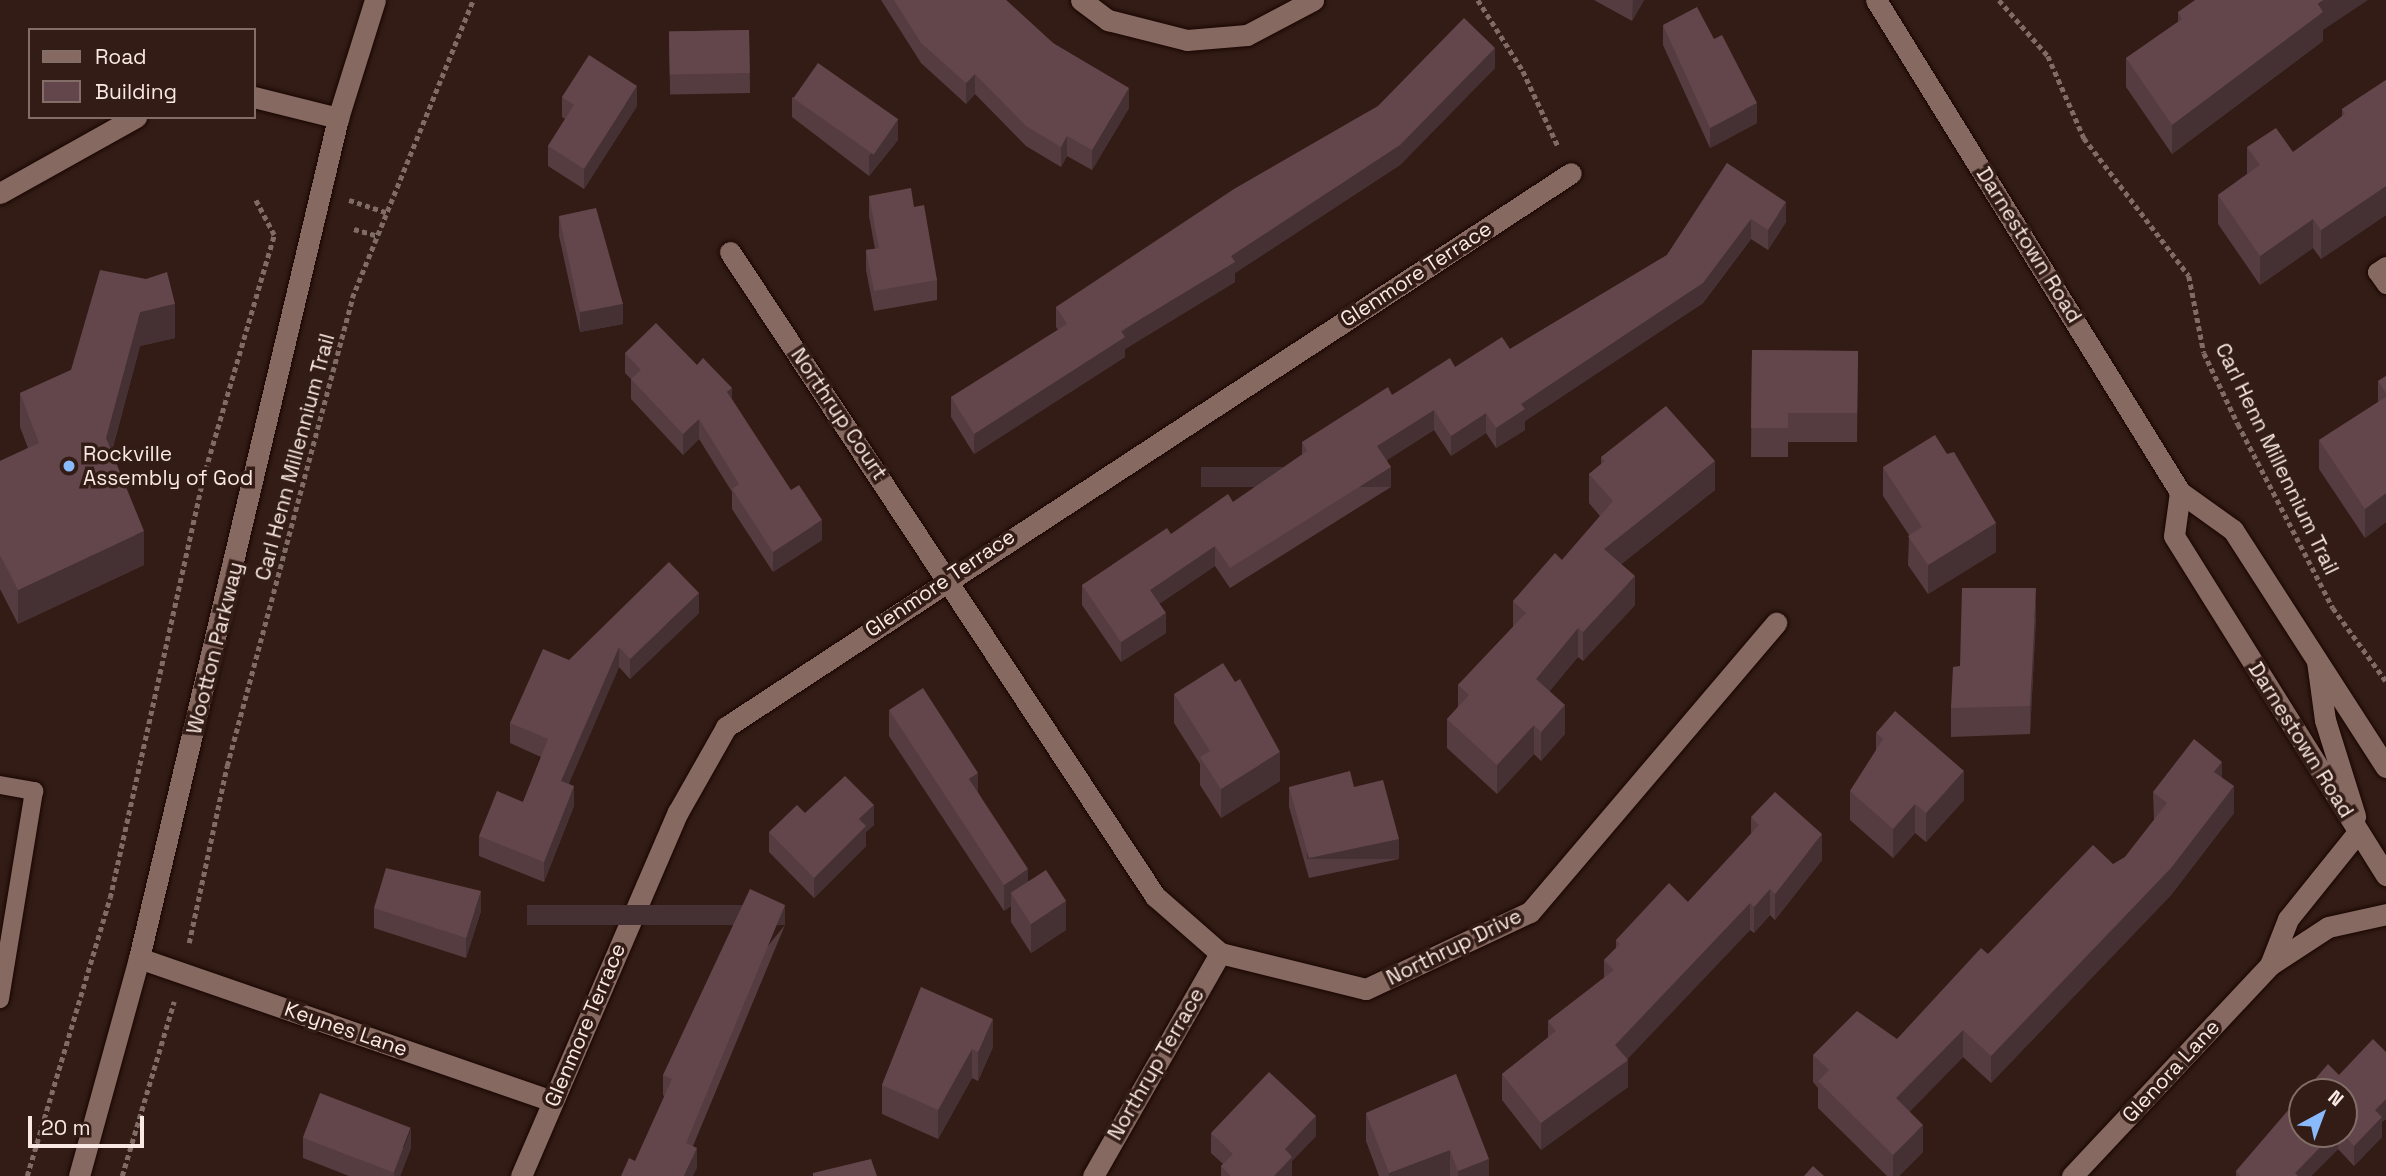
<!DOCTYPE html>
<html>
<head>
<meta charset="utf-8">
<style>
	body { margin:0 }
	#map { position:relative; width:2386px; height:1176px; overflow:hidden; background:#331c15; font-family:"Space Grotesk",sans-serif }
	div>[style] { position:absolute }
	.path>* { height:4.5px; margin-top:-2.25px; transform-origin:0; background:repeating-linear-gradient(90deg,#806c65 0 5px,transparent 0 8.5px) }
	.roads { filter:drop-shadow(0 0 2px #190502) drop-shadow(0 0 2px #190502) }
	.lane>* { height:18px; margin:-9px; padding:0 9px; transform-origin:9px; border-radius:9px; background:#866a61 }
	.street>* { height:21px; margin:-10.5px; padding:0 10.5px; transform-origin:10.5px; border-radius:10.5px; background:#866a61 }
	.secondary>* { height:21px; margin:-10.5px; padding:0 10.5px; transform-origin:10.5px; border-radius:10.5px; background:#866a61 }
	.wall>* { inset:0; background:#553c40; transform-origin:0 0 }
	.shaded-wall>* { inset:0; background:#453134; transform-origin:0 0 }
	.building>* { inset:0; background:#63464b; transform-origin:0 0 }
	.dots>* { width:19px; height:19px; translate:-50% -50%; box-sizing:border-box; border:4px solid #331c15; border-radius:50% }
	span { translate:-50% -50%; white-space:nowrap; text-align:center; line-height:1.15; -webkit-text-stroke:7px #331c15; paint-order:stroke }
	.street-label { font-size:21px; color:#f9e8e3 }
	.poi-label { font-size:21px; color:#f9e8e3 }
	.left { translate:0 -50%; text-align:left }
	.legend { position:absolute; left:28px; top:28px; width:228px; height:91px; box-sizing:border-box; background:#331c15; border:2px solid #826e67; margin:0; padding:9px 12px; list-style:none; font-size:21px; color:#f9e8e3 }
	.legend li { display:flex; align-items:center; gap:14px; height:35px }
	.legend b { width:35px; border:2px solid #826e67 }
	.north { position:absolute; left:2288px; top:1078px; width:70px; height:70px; box-sizing:border-box; background:#331c15; border:2px solid #826e67; border-radius:50%; rotate:41deg; font-size:19px; font-weight:700; line-height:28px; text-align:center; color:#f9e8e3 }
	.north::after { content:''; display:block; margin:auto; width:24px; height:32px; background:#89bafc; clip-path:polygon(50% 0,100% 100%,50% 72%,0 100%) }
	.scale { position:absolute; left:28px; top:1116px; width:116px; height:32px; box-sizing:border-box; border:4px solid #f9e8e3; border-top:0; padding-left:9px; font-size:21px; line-height:24px; white-space:nowrap; color:#f9e8e3; -webkit-text-stroke:5px #331c15; paint-order:stroke }
</style>
</head>
<body>
<div id="map">
	<div class="path">
		<i style="left:1478px;top:0;width:84px;rotate:57.6deg"></i>
		<i style="left:1523px;top:71px;width:83px;rotate:65deg"></i>
		<i style="left:1999px;top:0;width:74px;rotate:48.8deg"></i>
		<i style="left:2048px;top:56px;width:90px;rotate:66.3deg"></i>
		<i style="left:2084px;top:138px;width:173px;rotate:52.7deg"></i>
		<i style="left:2189px;top:276px;width:78px;rotate:79deg"></i>
		<i style="left:2204px;top:353px;width:79px;rotate:64.4deg"></i>
		<i style="left:2238px;top:424px;width:207px;rotate:62.7deg"></i>
		<i style="left:2333px;top:608px;width:90px;rotate:54deg"></i>
		<i style="left:349px;top:200px;width:41px;rotate:18.4deg"></i>
		<i style="left:354px;top:229px;width:25px;rotate:16deg"></i>
		<i style="left:189px;top:943px;width:181px;rotate:-77.9deg"></i>
		<i style="left:227px;top:766px;width:484px;rotate:-75deg"></i>
		<i style="left:352px;top:298px;width:322px;rotate:-67.9deg"></i>
		<i style="left:27px;top:1176px;width:290px;rotate:-73.4deg"></i>
		<i style="left:110px;top:898px;width:430px;rotate:-77.5deg"></i>
		<i style="left:203px;top:478px;width:253px;rotate:-73.7deg"></i>
		<i style="left:274px;top:235px;width:41px;rotate:-117.8deg"></i>
		<i style="left:122px;top:1176px;width:182px;rotate:-73.4deg"></i>
	</div>
	<div class="roads">
		<div class="lane">
			<i style="left:2386px;top:266px;width:11px;rotate:146deg"></i>
			<i style="left:2377px;top:272px;width:16px;rotate:55deg"></i>
			<i style="left:0;top:785px;width:35px;rotate:10deg"></i>
			<i style="left:34px;top:791px;width:211px;rotate:99.3deg"></i>
		</div>
		<div class="street">
			<i style="left:1081px;top:0;width:34px;rotate:37deg"></i>
			<i style="left:1108px;top:20px;width:81px;rotate:14.2deg"></i>
			<i style="left:1187px;top:40px;width:60px;rotate:-4.8deg"></i>
			<i style="left:1247px;top:35px;width:75px;rotate:-27.9deg"></i>
			<i style="left:730px;top:252px;width:772px;rotate:56.58deg"></i>
			<i style="left:1155px;top:896px;width:86px;rotate:41.2deg"></i>
			<i style="left:1220px;top:953px;width:150px;rotate:13.9deg"></i>
			<i style="left:1366px;top:989px;width:181px;rotate:-25.2deg"></i>
			<i style="left:1530px;top:912px;width:380px;rotate:-49.6deg"></i>
			<i style="left:139px;top:958px;width:437px;rotate:19.1deg"></i>
			<i style="left:2270px;top:965px;width:49px;rotate:-68.6deg"></i>
			<i style="left:2288px;top:919px;width:112px;rotate:-51.2deg"></i>
			<i style="left:521px;top:1176px;width:396px;rotate:-66.7deg"></i>
			<i style="left:678px;top:812px;width:98px;rotate:-60.5deg"></i>
			<i style="left:726px;top:727px;width:1010px;rotate:-33.25deg"></i>
			<i style="left:1093px;top:1176px;width:257px;rotate:-60.3deg"></i>
			<i style="left:2072px;top:1176px;width:289px;rotate:-46.8deg"></i>
			<i style="left:2270px;top:965px;width:69px;rotate:-33.2deg"></i>
			<i style="left:2328px;top:927px;width:59px;rotate:-12.6deg"></i>
		</div>
		<div class="secondary">
			<i style="left:1876px;top:0;width:578px;rotate:58.29deg"></i>
			<i style="left:2180px;top:492px;width:65px;rotate:35.6deg"></i>
			<i style="left:2233px;top:530px;width:282px;rotate:57.2deg"></i>
			<i style="left:254px;top:97px;width:87px;rotate:14deg"></i>
			<i style="left:0;top:193px;width:156px;rotate:-29.2deg"></i>
			<i style="left:2180px;top:492px;width:44px;rotate:97.8deg"></i>
			<i style="left:2174px;top:536px;width:400px;rotate:58deg"></i>
			<i style="left:2317px;top:661px;width:60px;rotate:82.3deg"></i>
			<i style="left:2325px;top:720px;width:101px;rotate:72.6deg"></i>
			<i style="left:79px;top:1176px;width:226px;rotate:-74.6deg"></i>
			<i style="left:139px;top:958px;width:863px;rotate:-76.67deg"></i>
			<i style="left:338px;top:118px;width:124px;rotate:-72.6deg"></i>
		</div>
	</div>
	<div class="wall">
		<i style="clip-path:polygon(881px 0,1006px 0,1053px 43px,1129px 108px,1092px 170px,1067px 156px,1061px 167px,1026px 146px,975px 94px,966px 104px,921px 63px)"></i>
		<i style="clip-path:polygon(1594px 0,1644px 0,1632px 21px)"></i>
		<i style="clip-path:polygon(2178px 12px,2323px 30px,2323px 41px,2172px 154px,2126px 87px,2126px 58px,2178px 22px)"></i>
		<i style="clip-path:polygon(1663px 25px,1757px 123px,1710px 148px,1663px 45px)"></i>
		<i style="left:749px;top:30px;width:63px;height:80px;rotate:89deg"></i>
		<i style="clip-path:polygon(1495px 68px,1400px 165px,1235px 273px,1235px 282px,1125px 349px,1125px 357px,974px 454px,951px 417px,951px 397px,1058px 330px,1056px 327px,1056px 307px)"></i>
		<i style="clip-path:polygon(2386px 80px,2386px 215px,2321px 259px,2313px 248px,2260px 285px,2218px 224px,2218px 195px,2247px 174px,2247px 147px,2293px 152px,2342px 117px,2342px 109px)"></i>
		<i style="clip-path:polygon(562px 97px,637px 106px,584px 189px,548px 166px,548px 146px,565px 119px,562px 117px)"></i>
		<i style="clip-path:polygon(792px 97px,898px 140px,869px 176px,792px 117px)"></i>
		<i style="clip-path:polygon(1727px 163px,1786px 222px,1768px 250px,1751px 239px,1703px 303px,1525px 421px,1525px 430px,1496px 448px,1486px 433px,1451px 456px,1434px 430px,1387px 460px,1391px 487px,1230px 588px,1215px 566px,1159px 604px,1166px 633px,1121px 662px,1082px 605px,1082px 585px,1171px 534px,1233px 502px,1302px 455px,1302px 442px,1392px 395px,1455px 367px,1510px 349px,1667px 255px)"></i>
		<i style="clip-path:polygon(869px 196px,914px 207px,937px 280px,937px 300px,874px 311px,866px 270px,866px 250px,875px 249px,869px 216px)"></i>
		<i style="clip-path:polygon(559px 216px,623px 324px,580px 332px,559px 236px)"></i>
		<i style="clip-path:polygon(146px 279px,175px 338px,140px 346px,112px 451px,144px 565px,18px 624px,0 589px,0 461px,28px 448px,20px 427px,20px 393px,71px 370px)"></i>
		<i style="clip-path:polygon(1752px 350px,1858px 351px,1857px 442px,1788px 442px,1788px 457px,1751px 457px)"></i>
		<i style="clip-path:polygon(625px 353px,697px 365px,732px 399px,822px 540px,773px 572px,732px 509px,732px 492px,699px 439px,683px 455px,631px 399px,631px 379px,625px 373px)"></i>
		<i style="clip-path:polygon(2386px 376px,2386px 522px,2365px 538px,2319px 469px,2319px 440px,2378px 402px,2378px 381px)"></i>
		<i style="clip-path:polygon(1601px 457px,1715px 490px,1621px 564px,1635px 605px,1583px 661px,1578px 657px,1549px 691px,1565px 734px,1541px 761px,1534px 754px,1497px 794px,1447px 748px,1447px 719px,1458px 707px,1458px 685px,1513px 627px,1513px 601px,1562px 560px,1600px 516px,1589px 503px,1589px 474px,1601px 464px)"></i>
		<i style="clip-path:polygon(1883px 467px,1996px 552px,1928px 594px,1908px 565px,1909px 535px,1883px 496px)"></i>
		<i style="clip-path:polygon(699px 613px,630px 679px,619px 667px,569px 783px,574px 806px,544px 882px,479px 856px,479px 836px,523px 802px,541px 757px,510px 743px,510px 723px,569px 660px)"></i>
		<i style="clip-path:polygon(2036px 617px,2030px 734px,1951px 737px,1951px 708px,1960px 666px)"></i>
		<i style="clip-path:polygon(1174px 694px,1280px 781px,1221px 818px,1200px 785px,1200px 764px,1174px 723px)"></i>
		<i style="clip-path:polygon(889px 710px,978px 792px,1028px 882px,1066px 930px,1031px 953px,1011px 922px,1011px 906px,1004px 911px,889px 736px)"></i>
		<i style="clip-path:polygon(1876px 733px,1964px 800px,1926px 842px,1915px 833px,1893px 858px,1850px 820px,1850px 791px,1876px 751px)"></i>
		<i style="clip-path:polygon(2222px 778px,2234px 813px,2171px 895px,1991px 1083px,1963px 1057px,1909px 1112px,1923px 1152px,1899px 1176px,1887px 1176px,1818px 1108px,1818px 1088px,1813px 1082px,1813px 1055px,1897px 1039px,1988px 954px,2125px 857px,2154px 820px,2153px 792px)"></i>
		<i style="clip-path:polygon(1289px 787px,1354px 787px,1399px 859px,1309px 878px,1289px 807px)"></i>
		<i style="clip-path:polygon(805px 813px,874px 825px,866px 832px,866px 846px,814px 898px,769px 852px,769px 832px)"></i>
		<i style="clip-path:polygon(1751px 817px,1822px 860px,1775px 920px,1770px 915px,1754px 933px,1750px 930px,1627px 1059px,1628px 1087px,1541px 1150px,1502px 1100px,1502px 1074px,1548px 1038px,1548px 1021px,1604px 978px,1604px 960px,1616px 948px,1616px 940px,1688px 902px,1751px 834px)"></i>
		<i style="clip-path:polygon(374px 908px,481px 911px,466px 958px,374px 928px)"></i>
		<i style="clip-path:polygon(785px 925px,693px 1146px,697px 1168px,664px 1096px,663px 1095px,663px 1075px)"></i>
		<i style="clip-path:polygon(921px 987px,993px 1047px,978px 1081px,972px 1078px,938px 1139px,882px 1114px,882px 1085px)"></i>
		<i style="clip-path:polygon(2386px 1052px,2386px 1119px,2382px 1122px,2382px 1137px,2354px 1166px,2338px 1149px,2311px 1176px,2236px 1176px,2236px 1171px,2302px 1134px,2344px 1134px,2339px 1075px)"></i>
		<i style="clip-path:polygon(1456px 1074px,1489px 1176px,1379px 1176px,1366px 1141px,1366px 1113px)"></i>
		<i style="clip-path:polygon(1211px 1133px,1316px 1136px,1292px 1161px,1292px 1176px,1221px 1176px,1221px 1166px,1223px 1164px,1211px 1153px)"></i>
		<i style="clip-path:polygon(303px 1138px,411px 1148px,400px 1176px,349px 1176px,303px 1158px)"></i>
	</div>
	<div class="shaded-wall">
		<i style="clip-path:polygon(1633px 0,1644px 0,1632px 21px)"></i>
		<i style="clip-path:polygon(2324px 0,2368px 0,2323px 30px,2323px 41px,2172px 154px,2172px 125px)"></i>
		<i style="clip-path:polygon(1495px 48px,1495px 68px,1400px 165px,1235px 273px,1235px 282px,1125px 349px,1125px 357px,974px 454px,974px 434px,1231px 256px)"></i>
		<i style="clip-path:polygon(975px 74px,975px 94px,966px 104px,966px 83px)"></i>
		<i style="clip-path:polygon(637px 86px,637px 106px,584px 189px,584px 169px)"></i>
		<i style="clip-path:polygon(1129px 88px,1129px 108px,1092px 170px,1092px 150px)"></i>
		<i style="clip-path:polygon(1757px 103px,1757px 123px,1710px 148px,1710px 128px)"></i>
		<i style="clip-path:polygon(898px 120px,898px 140px,869px 176px,869px 156px)"></i>
		<i style="clip-path:polygon(1067px 136px,1067px 156px,1061px 167px,1061px 147px)"></i>
		<i style="clip-path:polygon(2386px 186px,2386px 215px,2321px 259px,2321px 230px)"></i>
		<i style="clip-path:polygon(1786px 202px,1786px 222px,1768px 250px,1768px 230px)"></i>
		<i style="clip-path:polygon(1751px 219px,1751px 239px,1703px 303px,1525px 421px,1525px 430px,1496px 448px,1496px 428px,1521px 404px)"></i>
		<i style="clip-path:polygon(2313px 219px,2313px 248px,2260px 285px,2260px 256px)"></i>
		<i style="clip-path:polygon(175px 304px,175px 338px,140px 346px,106px 472px,106px 438px,140px 312px)"></i>
		<i style="clip-path:polygon(623px 304px,623px 324px,580px 332px,580px 312px)"></i>
		<i style="clip-path:polygon(732px 388px,732px 408px,727px 392px)"></i>
		<i style="clip-path:polygon(1434px 410px,1434px 430px,1377px 466px,1377px 446px)"></i>
		<i style="clip-path:polygon(1486px 413px,1486px 433px,1451px 456px,1451px 436px)"></i>
		<i style="clip-path:polygon(699px 419px,699px 439px,683px 455px,683px 434px)"></i>
		<i style="clip-path:polygon(1715px 461px,1715px 490px,1604px 578px,1604px 549px)"></i>
		<i style="left:1391px;top:467px;width:20px;height:190px;rotate:90deg"></i>
		<i style="clip-path:polygon(2386px 493px,2386px 522px,2365px 538px,2365px 509px)"></i>
		<i style="clip-path:polygon(822px 520px,822px 540px,773px 572px,773px 552px)"></i>
		<i style="clip-path:polygon(1996px 523px,1996px 552px,1928px 594px,1928px 565px)"></i>
		<i style="clip-path:polygon(144px 531px,144px 565px,18px 624px,18px 590px)"></i>
		<i style="clip-path:polygon(1215px 546px,1215px 566px,1150px 610px,1150px 590px)"></i>
		<i style="clip-path:polygon(1635px 576px,1635px 605px,1583px 661px,1583px 632px)"></i>
		<i style="clip-path:polygon(2036px 588px,2036px 617px,2030px 734px,2030px 706px)"></i>
		<i style="clip-path:polygon(699px 593px,699px 613px,630px 679px,630px 659px)"></i>
		<i style="clip-path:polygon(1166px 613px,1166px 633px,1121px 662px,1121px 642px)"></i>
		<i style="clip-path:polygon(1578px 628px,1578px 657px,1536px 708px,1536px 679px)"></i>
		<i style="clip-path:polygon(619px 647px,619px 667px,561px 801px,561px 781px)"></i>
		<i style="clip-path:polygon(1565px 705px,1565px 734px,1541px 761px,1541px 732px)"></i>
		<i style="clip-path:polygon(1534px 725px,1534px 754px,1497px 794px,1497px 765px)"></i>
		<i style="clip-path:polygon(1280px 752px,1280px 781px,1221px 818px,1221px 789px)"></i>
		<i style="clip-path:polygon(2222px 762px,2222px 789px,2214px 772px)"></i>
		<i style="clip-path:polygon(1964px 771px,1964px 800px,1926px 842px,1926px 813px)"></i>
		<i style="clip-path:polygon(978px 773px,978px 799px,969px 779px)"></i>
		<i style="clip-path:polygon(574px 786px,574px 806px,544px 882px,544px 862px)"></i>
		<i style="clip-path:polygon(2234px 786px,2234px 813px,2171px 895px,1991px 1083px,1991px 1056px)"></i>
		<i style="clip-path:polygon(1915px 804px,1915px 833px,1893px 858px,1893px 829px)"></i>
		<i style="clip-path:polygon(874px 805px,874px 825px,866px 832px,866px 846px,814px 898px,814px 878px,859px 819px)"></i>
		<i style="clip-path:polygon(1822px 834px,1822px 860px,1775px 920px,1775px 894px)"></i>
		<i style="left:1399px;top:839px;width:20px;height:92px;rotate:90deg"></i>
		<i style="clip-path:polygon(1028px 869px,1028px 895px,1011px 893px,1011px 906px,1004px 911px,1004px 885px)"></i>
		<i style="clip-path:polygon(1770px 889px,1770px 915px,1754px 933px,1754px 907px)"></i>
		<i style="clip-path:polygon(481px 891px,481px 911px,466px 958px,466px 938px)"></i>
		<i style="clip-path:polygon(1066px 901px,1066px 930px,1031px 953px,1031px 924px)"></i>
		<i style="clip-path:polygon(1750px 903px,1750px 930px,1622px 1065px,1628px 1060px,1628px 1087px,1541px 1150px,1541px 1123px)"></i>
		<i style="left:785px;top:905px;width:20px;height:258px;rotate:90deg"></i>
		<i style="clip-path:polygon(993px 1019px,993px 1047px,978px 1081px,978px 1052px)"></i>
		<i style="clip-path:polygon(1963px 1030px,1963px 1057px,1896px 1126px,1896px 1098px)"></i>
		<i style="clip-path:polygon(972px 1049px,972px 1078px,938px 1139px,938px 1110px)"></i>
		<i style="clip-path:polygon(2386px 1099px,2386px 1119px,2382px 1122px,2382px 1137px,2354px 1166px,2354px 1146px,2375px 1110px)"></i>
		<i style="clip-path:polygon(1316px 1116px,1316px 1136px,1292px 1161px,1292px 1176px,1274px 1176px,1285px 1149px)"></i>
		<i style="clip-path:polygon(1923px 1125px,1923px 1152px,1899px 1176px,1893px 1176px,1893px 1155px)"></i>
		<i style="clip-path:polygon(411px 1128px,411px 1148px,400px 1176px,394px 1176px,394px 1173px)"></i>
		<i style="clip-path:polygon(2333px 1134px,2338px 1134px,2338px 1149px,2311px 1176px,2295px 1176px,2295px 1173px)"></i>
		<i style="clip-path:polygon(697px 1148px,697px 1168px,693px 1176px,684px 1176px)"></i>
		<i style="clip-path:polygon(1450px 1150px,1450px 1176px,1389px 1176px,1389px 1173px)"></i>
		<i style="clip-path:polygon(1489px 1159px,1489px 1176px,1458px 1176px,1458px 1171px)"></i>
	</div>
	<div class="building">
		<i style="clip-path:polygon(894px 0,1006px 0,1053px 43px,1129px 88px,1092px 150px,1067px 136px,1061px 147px,1026px 126px,975px 74px,966px 83px,921px 43px)"></i>
		<i style="clip-path:polygon(2195px 0,2324px 0,2318px 4px,2323px 12px,2172px 125px,2126px 58px,2182px 19px,2178px 12px)"></i>
		<i style="clip-path:polygon(1697px 7px,1714px 39px,1722px 35px,1757px 103px,1710px 128px,1663px 25px)"></i>
		<i style="clip-path:polygon(1464px 18px,1495px 48px,1400px 145px,1231px 256px,1235px 262px,1121px 331px,1125px 337px,974px 434px,951px 397px,1067px 324px,1056px 307px,1234px 189px,1378px 106px)"></i>
		<i style="left:749px;top:30px;width:43px;height:80px;rotate:89deg"></i>
		<i style="clip-path:polygon(589px 55px,637px 86px,584px 169px,548px 146px,574px 105px,562px 97px)"></i>
		<i style="left:818px;top:63px;width:98px;height:43px;rotate:35deg"></i>
		<i style="clip-path:polygon(2386px 80px,2386px 186px,2321px 230px,2313px 219px,2260px 256px,2218px 195px,2260px 165px,2247px 147px,2276px 128px,2293px 152px,2345px 114px,2342px 109px)"></i>
		<i style="clip-path:polygon(1727px 163px,1786px 202px,1768px 230px,1751px 219px,1703px 283px,1521px 404px,1525px 409px,1496px 428px,1486px 413px,1451px 436px,1434px 410px,1377px 446px,1391px 467px,1230px 568px,1215px 546px,1150px 590px,1166px 613px,1121px 642px,1082px 585px,1167px 528px,1171px 534px,1228px 494px,1233px 502px,1307px 451px,1302px 442px,1388px 387px,1392px 395px,1450px 358px,1455px 367px,1502px 337px,1510px 349px,1667px 255px)"></i>
		<i style="clip-path:polygon(911px 188px,914px 207px,924px 205px,937px 280px,874px 291px,866px 250px,879px 248px,869px 196px)"></i>
		<i style="clip-path:polygon(596px 208px,623px 304px,580px 312px,559px 216px)"></i>
		<i style="clip-path:polygon(100px 270px,146px 279px,167px 272px,175px 304px,140px 312px,106px 438px,144px 531px,18px 590px,0 555px,0 461px,39px 443px,20px 393px,71px 370px)"></i>
		<i style="clip-path:polygon(656px 323px,697px 365px,703px 358px,732px 388px,727px 392px,791px 490px,799px 485px,822px 520px,773px 552px,732px 489px,739px 484px,699px 419px,683px 434px,631px 379px,641px 370px,625px 353px)"></i>
		<i style="clip-path:polygon(1752px 350px,1858px 351px,1857px 413px,1788px 413px,1788px 428px,1751px 428px)"></i>
		<i style="clip-path:polygon(2386px 376px,2386px 393px,2378px 381px)"></i>
		<i style="clip-path:polygon(2386px 397px,2386px 493px,2365px 509px,2319px 440px)"></i>
		<i style="clip-path:polygon(1666px 406px,1715px 461px,1604px 549px,1635px 576px,1583px 632px,1578px 628px,1536px 679px,1565px 705px,1541px 732px,1534px 725px,1497px 765px,1447px 719px,1469px 695px,1458px 685px,1526px 613px,1513px 601px,1555px 553px,1562px 560px,1613px 501px,1589px 474px,1605px 461px,1601px 457px)"></i>
		<i style="clip-path:polygon(1935px 435px,1947px 454px,1954px 452px,1996px 523px,1928px 565px,1908px 536px,1922px 527px,1883px 467px)"></i>
		<i style="clip-path:polygon(669px 562px,699px 593px,630px 659px,619px 647px,561px 781px,574px 786px,544px 862px,479px 836px,497px 791px,523px 802px,548px 739px,510px 723px,543px 649px,569px 660px)"></i>
		<i style="clip-path:polygon(1962px 588px,2036px 588px,2030px 706px,1951px 708px,1953px 667px,1960px 666px)"></i>
		<i style="clip-path:polygon(1223px 663px,1235px 682px,1240px 679px,1280px 752px,1221px 789px,1200px 757px,1210px 751px,1174px 694px)"></i>
		<i style="clip-path:polygon(923px 688px,978px 773px,969px 779px,1028px 869px,1004px 885px,889px 710px)"></i>
		<i style="clip-path:polygon(1895px 711px,1964px 771px,1926px 813px,1915px 804px,1893px 829px,1850px 791px,1883px 739px,1876px 733px)"></i>
		<i style="clip-path:polygon(2194px 739px,2222px 762px,2214px 772px,2234px 786px,2171px 868px,1991px 1056px,1963px 1030px,1896px 1098px,1923px 1125px,1893px 1155px,1818px 1081px,1829px 1070px,1813px 1055px,1857px 1011px,1897px 1039px,1981px 948px,1988px 954px,2093px 845px,2113px 864px,2125px 857px,2167px 803px,2153px 792px)"></i>
		<i style="clip-path:polygon(1350px 771px,1354px 787px,1383px 780px,1399px 839px,1309px 858px,1289px 787px)"></i>
		<i style="clip-path:polygon(845px 776px,874px 805px,859px 819px,866px 826px,814px 878px,769px 832px,797px 805px,805px 813px)"></i>
		<i style="clip-path:polygon(1775px 792px,1822px 834px,1775px 894px,1770px 889px,1754px 907px,1750px 903px,1615px 1045px,1628px 1060px,1541px 1123px,1502px 1074px,1556px 1031px,1548px 1021px,1614px 970px,1604px 960px,1620px 944px,1616px 940px,1669px 883px,1688px 902px,1759px 825px,1751px 817px)"></i>
		<i style="clip-path:polygon(386px 868px,481px 891px,466px 938px,374px 908px)"></i>
		<i style="left:1046px;top:870px;width:37px;height:42px;rotate:57deg"></i>
		<i style="clip-path:polygon(750px 889px,785px 905px,686px 1143px,697px 1148px,684px 1176px,621px 1176px,629px 1158px,635px 1161px,672px 1079px,663px 1075px)"></i>
		<i style="clip-path:polygon(921px 987px,993px 1019px,978px 1052px,972px 1049px,938px 1110px,882px 1085px)"></i>
		<i style="clip-path:polygon(2373px 1039px,2386px 1052px,2386px 1099px,2375px 1110px,2382px 1117px,2354px 1146px,2343px 1134px,2344px 1134px,2344px 1092px,2304px 1092px,2328px 1064px,2339px 1075px)"></i>
		<i style="clip-path:polygon(1269px 1072px,1316px 1116px,1285px 1149px,1292px 1157px,1274px 1176px,1231px 1176px,1221px 1166px,1233px 1154px,1211px 1133px)"></i>
		<i style="clip-path:polygon(1456px 1074px,1489px 1159px,1458px 1171px,1450px 1150px,1389px 1173px,1366px 1113px)"></i>
		<i style="left:320px;top:1093px;width:97px;height:48px;rotate:21deg"></i>
		<i style="clip-path:polygon(2302px 1094px,2302px 1134px,2333px 1134px,2295px 1173px,2298px 1176px,2241px 1176px,2236px 1171px)"></i>
		<i style="clip-path:polygon(871px 1159px,877px 1176px,813px 1176px,813px 1173px)"></i>
		<i style="clip-path:polygon(1813px 1166px,1824px 1176px,1804px 1176px)"></i>
	</div>
	<div class="dots">
		<i style="left:69px;top:466px;background:#89bafc"></i>
	</div>
	<div class="street-label">
		<span style="left:2029px;top:245px;rotate:58deg">Darnestown Road</span>
		<span style="left:1416px;top:274px;rotate:-33deg">Glenmore Terrace</span>
		<span style="left:839px;top:414px;rotate:56deg">Northrup Court</span>
		<span style="left:295px;top:457px;rotate:-75deg">Carl Henn Millennium Trail</span>
		<span style="left:2277px;top:459px;rotate:64deg">Carl Henn Millennium Trail</span>
		<span style="left:940px;top:583px;rotate:-34deg">Glenmore Terrace</span>
		<span style="left:215px;top:648px;rotate:-76deg">Wootton Parkway</span>
		<span style="left:2301px;top:740px;rotate:58deg">Darnestown Road</span>
		<span style="left:1454px;top:947px;rotate:-26deg">Northrup Drive</span>
		<span style="left:585px;top:1025px;rotate:-67deg">Glenmore Terrace</span>
		<span style="left:346px;top:1029px;rotate:19deg">Keynes Lane</span>
		<span style="left:1156px;top:1064px;rotate:-60deg">Northrup Terrace</span>
		<span style="left:2171px;top:1071px;rotate:-47deg">Glenora Lane</span>
	</div>
	<div class="poi-label">
		<span class="left" style="left:83px;top:466px">Rockville<br>Assembly of God</span>
	</div>
	<ul class="legend">
	<li><b style="height:9px;background:#866a61"></b>Road</li>
	<li><b style="height:19px;background:#63464b"></b>Building</li>
	</ul>
	<div class="north">N</div>
	<div class="scale">20 m</div>
</div>
</body>
</html>
